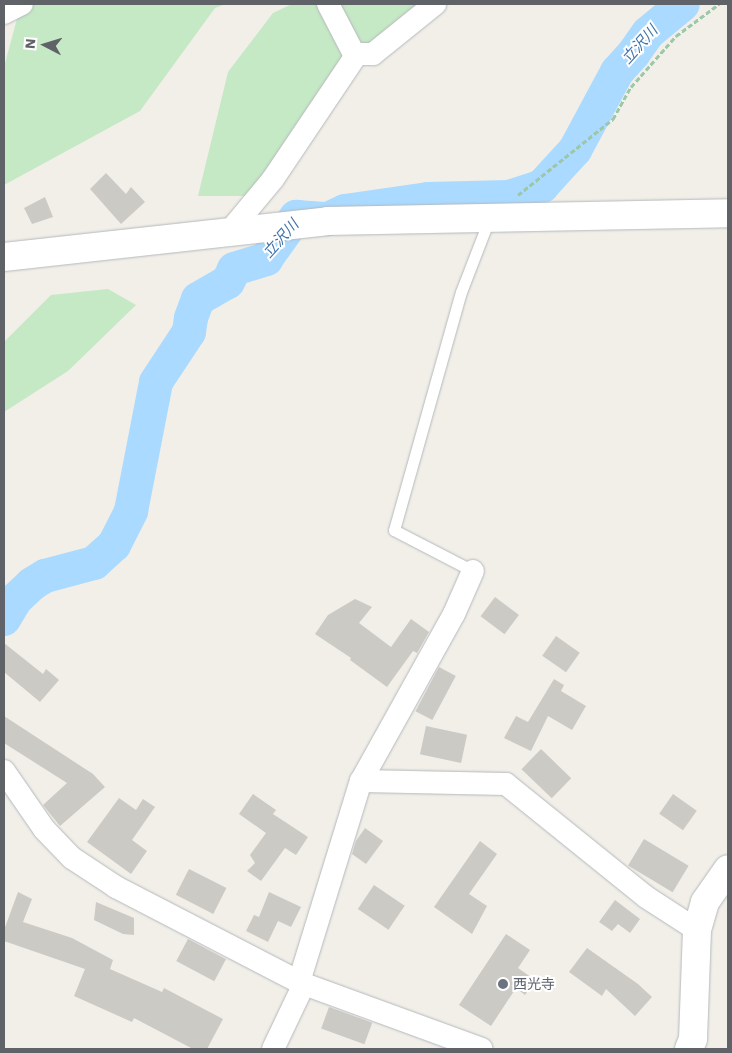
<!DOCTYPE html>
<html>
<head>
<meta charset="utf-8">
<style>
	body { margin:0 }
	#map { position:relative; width:732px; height:1053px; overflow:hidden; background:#f1efe8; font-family:"Work Sans","Noto Sans JP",sans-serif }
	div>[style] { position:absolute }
	.green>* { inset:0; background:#c5e8c5 }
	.river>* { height:34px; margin:-17px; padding:0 17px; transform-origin:17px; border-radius:17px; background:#aadaff }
	.building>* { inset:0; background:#cccac5; transform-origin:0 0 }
	.path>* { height:3px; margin-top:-1.5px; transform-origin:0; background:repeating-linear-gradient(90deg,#9cc7a9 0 5px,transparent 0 7.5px) }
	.roads { filter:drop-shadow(0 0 1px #b5b8bc) drop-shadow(0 0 1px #b5b8bc) }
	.service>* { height:11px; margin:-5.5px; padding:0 5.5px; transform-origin:5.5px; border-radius:5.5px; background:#fff }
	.minor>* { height:22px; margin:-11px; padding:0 11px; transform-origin:11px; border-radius:11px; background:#fff }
	.tertiary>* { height:28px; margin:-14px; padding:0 14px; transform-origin:14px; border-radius:14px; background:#fff }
	.secondary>* { height:28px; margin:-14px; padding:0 14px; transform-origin:14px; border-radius:14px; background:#fff }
	.dots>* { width:14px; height:14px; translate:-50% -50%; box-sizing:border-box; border:2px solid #fff; border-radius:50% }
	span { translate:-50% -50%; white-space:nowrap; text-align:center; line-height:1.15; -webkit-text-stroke:4px #fff; paint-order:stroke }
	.worship-label { font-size:14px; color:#5b616d }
	.left { translate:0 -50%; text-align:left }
	.water-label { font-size:15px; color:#4174aa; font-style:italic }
	.frame { position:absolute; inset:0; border:5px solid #5f6368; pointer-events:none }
	.north { position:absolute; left:20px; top:20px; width:50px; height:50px; -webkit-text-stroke:4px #fff; paint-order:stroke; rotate:275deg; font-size:14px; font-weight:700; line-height:20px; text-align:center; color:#5f6368 }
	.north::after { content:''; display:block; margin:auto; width:18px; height:22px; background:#5f6368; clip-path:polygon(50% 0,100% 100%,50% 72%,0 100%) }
</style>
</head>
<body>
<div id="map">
	<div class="green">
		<i style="clip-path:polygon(21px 4px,226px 4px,215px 8px,140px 111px,4px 185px,4px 67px)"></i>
		<i style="clip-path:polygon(292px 4px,433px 4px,354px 54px,253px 196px,198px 196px,228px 72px,273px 13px)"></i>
		<i style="clip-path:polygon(108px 289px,136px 305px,68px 371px,4px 412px,4px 342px,51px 295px)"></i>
	</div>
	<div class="river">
		<i style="left:4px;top:619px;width:23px;rotate:-59deg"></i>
		<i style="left:16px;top:599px;width:22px;rotate:-43deg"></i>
		<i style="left:32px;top:584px;width:15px;rotate:-32deg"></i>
		<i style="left:45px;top:576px;width:51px;rotate:-14.9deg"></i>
		<i style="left:94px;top:563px;width:27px;rotate:-42deg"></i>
		<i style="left:114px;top:545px;width:38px;rotate:-63deg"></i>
		<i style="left:131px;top:511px;width:131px;rotate:-79deg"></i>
		<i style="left:156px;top:382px;width:60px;rotate:-56.6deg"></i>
		<i style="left:189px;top:332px;width:14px;rotate:-82deg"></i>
		<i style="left:191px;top:318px;width:20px;rotate:-70deg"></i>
		<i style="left:198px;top:299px;width:34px;rotate:-30deg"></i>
		<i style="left:228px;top:282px;width:14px;rotate:-65deg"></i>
		<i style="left:234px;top:269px;width:34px;rotate:-17deg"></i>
		<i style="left:266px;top:259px;width:52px;rotate:-54.5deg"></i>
		<i style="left:296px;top:217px;width:32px;rotate:4deg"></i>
		<i style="left:328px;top:219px;width:19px;rotate:-25deg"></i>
		<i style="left:345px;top:211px;width:84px;rotate:-8.2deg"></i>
		<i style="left:428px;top:199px;width:81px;rotate:-1.4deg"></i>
		<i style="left:509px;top:197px;width:35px;rotate:-18deg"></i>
		<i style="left:542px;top:186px;width:49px;rotate:-47.5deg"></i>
		<i style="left:575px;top:150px;width:89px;rotate:-61.7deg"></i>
		<i style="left:617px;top:72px;width:25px;rotate:-48deg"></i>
		<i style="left:634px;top:53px;width:24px;rotate:-55deg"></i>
		<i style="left:648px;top:33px;width:45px;rotate:-39.6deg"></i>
	</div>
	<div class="building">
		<i style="clip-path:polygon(106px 173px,126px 194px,131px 187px,145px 202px,121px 224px,90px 189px)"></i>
		<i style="clip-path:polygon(45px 197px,53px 217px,32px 224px,24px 208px)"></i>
		<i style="left:495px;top:597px;width:30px;height:24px;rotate:37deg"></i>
		<i style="clip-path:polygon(355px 599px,372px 607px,359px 623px,391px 647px,411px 619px,429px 632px,417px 653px,413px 651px,387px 687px,350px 660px,351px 658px,315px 634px,328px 615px)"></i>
		<i style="left:556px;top:636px;width:29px;height:24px;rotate:35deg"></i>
		<i style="clip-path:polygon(4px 643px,43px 674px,46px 669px,59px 680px,40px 702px,4px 672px)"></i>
		<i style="left:439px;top:667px;width:19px;height:50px;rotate:28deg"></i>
		<i style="clip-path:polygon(554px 679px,564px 685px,561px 691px,586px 706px,572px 730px,548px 716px,531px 751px,504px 738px,516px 716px,528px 722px)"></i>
		<i style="clip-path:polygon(4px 716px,93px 774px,105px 787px,60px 826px,43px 805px,67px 783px,4px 743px)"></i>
		<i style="left:426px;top:726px;width:42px;height:29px;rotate:12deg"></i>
		<i style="left:541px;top:749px;width:42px;height:28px;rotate:44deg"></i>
		<i style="clip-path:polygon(253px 794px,276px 810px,273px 814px,308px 837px,296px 855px,285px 848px,261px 881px,247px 871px,255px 863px,250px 855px,266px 833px,239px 814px)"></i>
		<i style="left:673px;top:794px;width:29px;height:24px;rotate:35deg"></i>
		<i style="clip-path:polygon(119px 798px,136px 810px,143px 799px,155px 807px,132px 840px,147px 851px,131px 874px,87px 842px)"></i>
		<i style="clip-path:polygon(365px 828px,383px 841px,366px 864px,352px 854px,356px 841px)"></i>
		<i style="left:644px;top:839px;width:52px;height:31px;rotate:31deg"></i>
		<i style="clip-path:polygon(480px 841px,497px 854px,469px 894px,487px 906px,472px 934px,434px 907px)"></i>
		<i style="left:189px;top:869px;width:42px;height:29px;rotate:27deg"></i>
		<i style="left:374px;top:885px;width:37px;height:29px;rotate:34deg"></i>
		<i style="clip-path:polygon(18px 892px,32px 899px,23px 922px,72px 938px,113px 960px,110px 969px,162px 992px,164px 988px,223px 1019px,207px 1049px,193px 1049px,134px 1018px,132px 1022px,74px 996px,85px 969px,4px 941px,4px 930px)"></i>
		<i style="clip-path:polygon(269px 892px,301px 907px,291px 927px,278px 921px,268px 942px,246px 931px,254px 915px,259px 917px)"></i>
		<i style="clip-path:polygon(615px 900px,640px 919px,630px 933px,618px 924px,612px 931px,599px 922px)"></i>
		<i style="clip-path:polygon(96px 902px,134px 918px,134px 935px,123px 934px,94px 920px)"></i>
		<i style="clip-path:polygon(506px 934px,530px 950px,518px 968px,535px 980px,525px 995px,516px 988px,491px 1026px,459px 1005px)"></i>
		<i style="left:188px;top:939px;width:43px;height:25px;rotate:28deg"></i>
		<i style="clip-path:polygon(587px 948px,638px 984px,652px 997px,635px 1016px,606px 989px,602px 996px,569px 972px)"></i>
		<i style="left:329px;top:1007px;width:46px;height:23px;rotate:20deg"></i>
	</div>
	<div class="path">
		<i style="left:518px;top:195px;width:122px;rotate:-38.7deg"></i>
		<i style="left:613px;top:119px;width:37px;rotate:-61deg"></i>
		<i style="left:631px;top:87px;width:68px;rotate:-48.6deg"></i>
		<i style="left:676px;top:36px;width:54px;rotate:-36.7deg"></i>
	</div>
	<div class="roads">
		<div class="service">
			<i style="left:473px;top:571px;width:89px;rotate:-152.6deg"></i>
			<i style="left:394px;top:530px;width:247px;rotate:-74.3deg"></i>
			<i style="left:461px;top:292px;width:80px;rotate:-68.9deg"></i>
		</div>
		<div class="minor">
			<i style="left:328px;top:4px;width:56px;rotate:62.5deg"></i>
			<i style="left:354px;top:54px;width:3px"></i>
			<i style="left:4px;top:13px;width:20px;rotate:-27deg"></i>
			<i style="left:229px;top:232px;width:69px;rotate:-50.3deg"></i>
			<i style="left:273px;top:179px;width:151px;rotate:-56.1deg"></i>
			<i style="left:357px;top:54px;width:16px"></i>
			<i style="left:373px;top:54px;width:80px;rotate:-38.9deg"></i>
			<i style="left:4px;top:771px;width:70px;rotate:55.4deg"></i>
			<i style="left:44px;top:829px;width:40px;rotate:46deg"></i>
			<i style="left:72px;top:858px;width:53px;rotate:33.4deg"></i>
			<i style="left:116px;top:887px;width:206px;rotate:27.4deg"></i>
			<i style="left:361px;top:781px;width:191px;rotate:-60.9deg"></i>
			<i style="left:454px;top:614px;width:47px;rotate:-66.2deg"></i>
			<i style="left:304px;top:984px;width:189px;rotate:20.1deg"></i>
			<i style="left:273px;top:1049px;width:72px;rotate:-64.5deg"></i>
			<i style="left:304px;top:984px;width:5px;rotate:-158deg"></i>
			<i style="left:299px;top:982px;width:210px;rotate:-72.9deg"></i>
			<i style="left:361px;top:781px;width:145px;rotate:1.2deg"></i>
			<i style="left:506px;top:784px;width:180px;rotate:38.9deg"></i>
			<i style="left:646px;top:897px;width:61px;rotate:32.9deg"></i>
		</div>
		<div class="tertiary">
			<i style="left:4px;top:257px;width:326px;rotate:-6.3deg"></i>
			<i style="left:328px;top:221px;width:400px;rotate:-1.1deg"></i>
		</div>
		<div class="secondary">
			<i style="left:689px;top:1049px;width:11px;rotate:-68deg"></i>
			<i style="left:693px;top:1039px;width:109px;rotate:-87.9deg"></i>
			<i style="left:697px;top:930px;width:29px;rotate:-74deg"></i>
			<i style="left:705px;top:902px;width:40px;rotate:-55.1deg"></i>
		</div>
	</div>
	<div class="dots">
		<i style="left:503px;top:984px;background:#6b7280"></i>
	</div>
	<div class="worship-label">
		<span class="left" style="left:513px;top:984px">西光寺</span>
	</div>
	<div class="water-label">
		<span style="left:640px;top:45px;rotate:-48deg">立沢川</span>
		<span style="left:281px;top:239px;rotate:-48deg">立沢川</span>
	</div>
	<div class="frame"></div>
	<div class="north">N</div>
</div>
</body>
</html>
